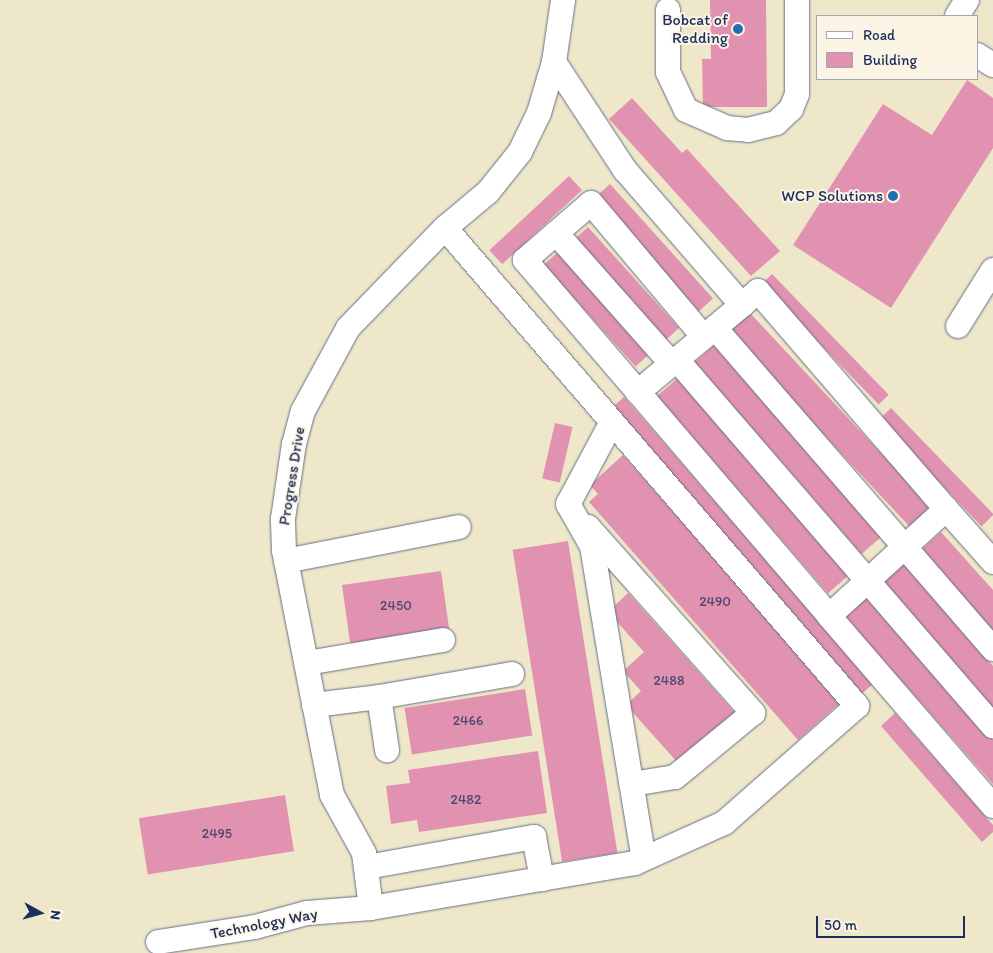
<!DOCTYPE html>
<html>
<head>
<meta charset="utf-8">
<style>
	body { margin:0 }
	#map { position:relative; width:993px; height:953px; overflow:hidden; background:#eee7ca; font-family:Itim,sans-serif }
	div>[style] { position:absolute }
	.building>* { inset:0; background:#e292b1; transform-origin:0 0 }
	.roads { filter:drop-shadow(0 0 1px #656f84) drop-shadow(0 0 1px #656f84) }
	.minor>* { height:24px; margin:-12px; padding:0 12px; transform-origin:12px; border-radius:12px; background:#fff }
	.dots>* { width:14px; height:14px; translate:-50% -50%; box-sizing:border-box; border:2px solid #fcf5e5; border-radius:50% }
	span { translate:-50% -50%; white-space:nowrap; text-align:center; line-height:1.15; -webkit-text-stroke:4px #fcf5e5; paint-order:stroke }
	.number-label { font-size:14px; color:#4d4873 }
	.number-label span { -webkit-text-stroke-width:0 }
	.poi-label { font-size:16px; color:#1b2f5e }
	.right { translate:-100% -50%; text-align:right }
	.street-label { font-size:16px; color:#1b2f5e }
	.legend { position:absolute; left:816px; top:15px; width:162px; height:65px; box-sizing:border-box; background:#fcf5e5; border:1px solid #a2a6af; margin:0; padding:6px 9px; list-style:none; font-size:15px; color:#1b2f5e }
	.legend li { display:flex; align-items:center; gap:10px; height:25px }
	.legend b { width:25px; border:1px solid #a2a6af }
	.north { position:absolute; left:15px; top:888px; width:50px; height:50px; -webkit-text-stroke:4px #fcf5e5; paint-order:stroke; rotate:97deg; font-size:14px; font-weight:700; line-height:20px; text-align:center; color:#1b2f5e }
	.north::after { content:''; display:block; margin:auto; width:18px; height:22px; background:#1b2f5e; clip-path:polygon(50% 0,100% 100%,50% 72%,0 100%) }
	.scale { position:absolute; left:816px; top:916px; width:149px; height:22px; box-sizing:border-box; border:2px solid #1b2f5e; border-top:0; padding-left:6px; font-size:15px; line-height:18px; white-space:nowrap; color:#1b2f5e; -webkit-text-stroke:4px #fcf5e5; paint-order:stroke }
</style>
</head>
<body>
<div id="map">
	<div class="building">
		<i style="clip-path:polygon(710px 0,766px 0,767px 107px,703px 107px,702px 59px,711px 59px)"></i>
		<i style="clip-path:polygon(967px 80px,993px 98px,993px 148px,891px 308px,793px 245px,883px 104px,932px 135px)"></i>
		<i style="clip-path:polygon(632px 98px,682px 153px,687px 149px,780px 251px,751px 276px,609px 119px)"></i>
		<i style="left:569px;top:176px;width:19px;height:109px;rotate:47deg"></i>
		<i style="left:610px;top:184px;width:154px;height:19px;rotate:48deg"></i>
		<i style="left:588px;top:227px;width:136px;height:20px;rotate:48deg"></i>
		<i style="left:558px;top:252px;width:137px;height:19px;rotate:48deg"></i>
		<i style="left:772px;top:274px;width:168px;height:14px;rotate:46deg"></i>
		<i style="left:750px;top:313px;width:265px;height:29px;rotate:47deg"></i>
		<i style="left:716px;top:344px;width:254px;height:28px;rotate:49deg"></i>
		<i style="left:678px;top:378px;width:261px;height:28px;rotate:49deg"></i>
		<i style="left:624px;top:397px;width:380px;height:20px;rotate:49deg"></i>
		<i style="left:891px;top:408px;width:148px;height:17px;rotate:46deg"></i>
		<i style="left:555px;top:423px;width:18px;height:57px;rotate:13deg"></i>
		<i style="clip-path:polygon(623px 455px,841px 702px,798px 740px,589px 502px,598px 494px,590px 485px)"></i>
		<i style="clip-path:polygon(941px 532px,993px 590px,993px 633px,920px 551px)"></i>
		<i style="left:568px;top:541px;width:316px;height:56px;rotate:81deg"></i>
		<i style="clip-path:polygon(904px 564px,993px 666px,993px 709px,883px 583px)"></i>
		<i style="left:441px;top:571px;width:59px;height:100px;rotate:82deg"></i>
		<i style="clip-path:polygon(628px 593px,735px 713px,678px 763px,626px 705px,641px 691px,623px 671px,644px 652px,608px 612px)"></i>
		<i style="clip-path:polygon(866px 597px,993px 740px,993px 784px,845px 617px)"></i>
		<i style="left:525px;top:689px;width:47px;height:122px;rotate:81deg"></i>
		<i style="clip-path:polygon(895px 713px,993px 825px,993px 832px,982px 842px,881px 726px)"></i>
		<i style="clip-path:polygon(538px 751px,547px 813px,419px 832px,417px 820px,391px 824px,386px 786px,410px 783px,408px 770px)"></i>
		<i style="left:285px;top:795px;width:57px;height:148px;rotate:81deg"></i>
	</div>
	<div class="roads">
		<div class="minor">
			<i style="left:668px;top:10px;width:62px;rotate:90deg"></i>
			<i style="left:668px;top:72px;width:42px;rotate:64.7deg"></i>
			<i style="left:686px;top:110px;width:45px;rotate:23.7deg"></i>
			<i style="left:727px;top:128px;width:21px;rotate:5deg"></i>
			<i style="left:748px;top:130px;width:29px;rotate:-14deg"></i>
			<i style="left:776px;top:123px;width:21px;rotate:-43deg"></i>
			<i style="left:791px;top:109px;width:16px;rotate:-68deg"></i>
			<i style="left:797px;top:94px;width:94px;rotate:-90deg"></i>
			<i style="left:957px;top:16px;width:19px;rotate:-58deg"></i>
			<i style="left:977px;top:55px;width:19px;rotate:32deg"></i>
			<i style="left:554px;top:62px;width:129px;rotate:56.7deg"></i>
			<i style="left:625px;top:170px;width:179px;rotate:49.1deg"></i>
			<i style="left:742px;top:305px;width:136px;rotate:140.1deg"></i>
			<i style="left:638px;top:392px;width:174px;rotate:-130.6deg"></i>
			<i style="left:525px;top:260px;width:87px;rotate:-40.8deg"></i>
			<i style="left:591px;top:203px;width:175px;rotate:49.9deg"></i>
			<i style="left:556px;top:233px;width:175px;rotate:48.5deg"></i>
			<i style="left:958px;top:326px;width:66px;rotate:-58deg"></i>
			<i style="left:715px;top:328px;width:425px;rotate:49.1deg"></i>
			<i style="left:677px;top:360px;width:484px;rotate:49.2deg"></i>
			<i style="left:638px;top:392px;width:294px;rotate:49.5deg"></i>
			<i style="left:829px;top:616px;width:159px;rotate:-42.4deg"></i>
			<i style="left:946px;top:509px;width:288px;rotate:-130.8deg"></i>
			<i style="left:758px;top:291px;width:21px;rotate:139deg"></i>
			<i style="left:612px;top:422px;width:93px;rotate:118.2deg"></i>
			<i style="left:568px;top:504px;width:48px;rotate:60.3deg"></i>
			<i style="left:592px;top:546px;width:317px;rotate:80.6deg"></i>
			<i style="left:946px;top:509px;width:71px;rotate:48.4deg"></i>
			<i style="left:588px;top:527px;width:249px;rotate:48.4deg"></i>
			<i style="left:753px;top:713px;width:101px;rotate:140.6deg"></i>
			<i style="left:675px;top:777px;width:44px;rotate:170.8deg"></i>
			<i style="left:286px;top:561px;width:176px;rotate:-11.1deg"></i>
			<i style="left:829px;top:616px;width:251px;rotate:49.2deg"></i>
			<i style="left:307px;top:663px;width:138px;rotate:-9.6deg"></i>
			<i style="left:379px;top:697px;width:135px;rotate:-9.8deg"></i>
			<i style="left:314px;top:705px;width:65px;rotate:-7deg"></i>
			<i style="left:379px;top:697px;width:54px;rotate:81.4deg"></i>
			<i style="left:367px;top:867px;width:170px;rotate:-10.2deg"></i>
			<i style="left:534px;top:837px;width:43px;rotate:79.2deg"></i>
			<i style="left:371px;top:908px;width:55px;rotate:-97.3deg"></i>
			<i style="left:364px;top:853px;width:66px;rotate:-118.9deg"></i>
			<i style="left:332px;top:795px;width:249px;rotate:-101.1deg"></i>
			<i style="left:284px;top:551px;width:32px;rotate:-92deg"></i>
			<i style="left:283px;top:519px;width:76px;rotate:-81.7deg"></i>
			<i style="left:294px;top:444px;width:34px;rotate:-75deg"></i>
			<i style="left:303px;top:411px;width:94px;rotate:-61.5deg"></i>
			<i style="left:348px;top:328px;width:139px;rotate:-45.9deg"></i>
			<i style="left:445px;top:228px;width:56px;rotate:-39.9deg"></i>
			<i style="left:488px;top:192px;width:51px;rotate:-51.3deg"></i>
			<i style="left:520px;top:152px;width:43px;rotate:-64deg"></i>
			<i style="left:539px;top:113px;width:53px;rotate:-73.6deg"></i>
			<i style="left:554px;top:62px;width:63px;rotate:-81.7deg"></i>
			<i style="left:158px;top:942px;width:98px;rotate:-8.8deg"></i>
			<i style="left:255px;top:927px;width:54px;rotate:-15.1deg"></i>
			<i style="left:307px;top:913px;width:64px;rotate:-4.5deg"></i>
			<i style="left:371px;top:908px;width:268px;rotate:-9.7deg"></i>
			<i style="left:635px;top:863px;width:98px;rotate:-24.2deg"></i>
			<i style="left:724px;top:823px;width:177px;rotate:-41.3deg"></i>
			<i style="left:857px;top:706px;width:631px;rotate:-130.76deg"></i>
		</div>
	</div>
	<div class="dots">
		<i style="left:738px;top:29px;background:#1f6fb2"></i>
		<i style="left:893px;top:196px;background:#1f6fb2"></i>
	</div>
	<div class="number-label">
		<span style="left:715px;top:602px">2490</span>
		<span style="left:396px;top:606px">2450</span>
		<span style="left:669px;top:681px">2488</span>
		<span style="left:468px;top:721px">2466</span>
		<span style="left:466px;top:800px">2482</span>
		<span style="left:217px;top:834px">2495</span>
	</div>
	<div class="poi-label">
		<span class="right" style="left:728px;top:29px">Bobcat of<br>Redding</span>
		<span class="right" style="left:883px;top:196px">WCP Solutions</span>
	</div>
	<div class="street-label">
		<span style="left:292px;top:476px;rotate:-81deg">Progress Drive</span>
		<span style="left:264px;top:924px;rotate:-11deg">Technology Way</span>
	</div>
	<ul class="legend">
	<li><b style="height:6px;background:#fff"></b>Road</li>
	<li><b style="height:14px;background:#e292b1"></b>Building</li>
	</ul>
	<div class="north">N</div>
	<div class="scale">50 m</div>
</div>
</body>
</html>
